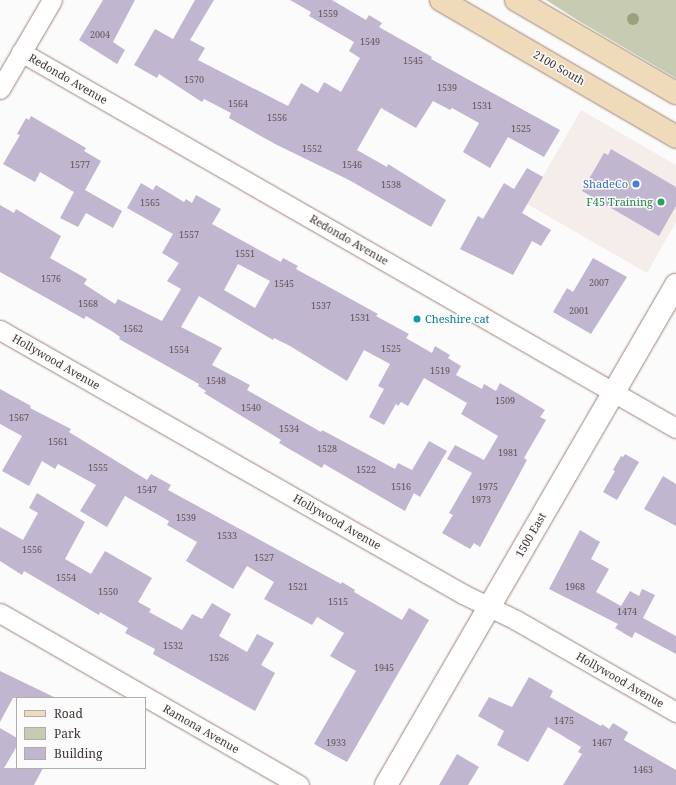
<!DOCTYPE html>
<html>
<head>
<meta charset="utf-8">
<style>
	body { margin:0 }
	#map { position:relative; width:676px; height:785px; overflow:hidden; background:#fbfbfb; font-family:"Noto Serif",serif }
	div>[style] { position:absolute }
	.built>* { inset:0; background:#f5edea }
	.green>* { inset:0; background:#c6cbb1 }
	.building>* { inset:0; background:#c1b6d0 }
	.roads { filter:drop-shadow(0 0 1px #9f8278) drop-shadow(0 0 1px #9f8278) }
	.minor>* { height:19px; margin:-9.5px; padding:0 9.5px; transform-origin:9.5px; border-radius:9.5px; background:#fff }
	.tertiary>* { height:22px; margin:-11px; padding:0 11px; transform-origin:11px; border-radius:11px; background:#fff }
	.secondary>* { height:22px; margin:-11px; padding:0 11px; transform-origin:11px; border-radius:11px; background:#efdaba }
	.trees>* { width:12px; height:12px; margin:-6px; border-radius:50%; background:#9ca17d }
	.dots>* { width:11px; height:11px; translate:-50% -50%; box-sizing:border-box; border:2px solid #fbfbfb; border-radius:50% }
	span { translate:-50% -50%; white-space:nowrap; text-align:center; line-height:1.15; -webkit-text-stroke:3px #fbfbfb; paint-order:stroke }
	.number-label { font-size:9px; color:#615558 }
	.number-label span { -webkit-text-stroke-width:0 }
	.street-label { font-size:11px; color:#413530 }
	.shop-label { font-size:11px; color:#366cbe }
	.right { translate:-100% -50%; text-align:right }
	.leisure-label { font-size:11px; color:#27864d }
	.culture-label { font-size:11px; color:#0d838f }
	.left { translate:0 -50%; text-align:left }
	.legend { position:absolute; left:16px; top:697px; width:130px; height:72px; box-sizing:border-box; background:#fbfbfb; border:1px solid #b1acaa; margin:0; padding:5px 7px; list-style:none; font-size:12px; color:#413530 }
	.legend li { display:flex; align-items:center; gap:8px; height:20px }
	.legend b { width:20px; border:1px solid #b1acaa }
</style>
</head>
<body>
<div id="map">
	<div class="built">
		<i style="clip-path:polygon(581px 110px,676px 165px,676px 222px,647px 273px,527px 204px)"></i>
	</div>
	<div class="green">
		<i style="clip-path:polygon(546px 0,676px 0,676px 78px,579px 21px)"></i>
	</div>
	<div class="building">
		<i style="clip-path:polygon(103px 0,135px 0,113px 42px,125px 50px,117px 64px,79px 40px)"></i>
		<i style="clip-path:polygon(195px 0,214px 0,190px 40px,205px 48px,198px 60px,288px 106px,301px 83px,318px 93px,324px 82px,341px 92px,360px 58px,349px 51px,354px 42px,309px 16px,311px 12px,290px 0,332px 0,366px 20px,369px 15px,382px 23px,379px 27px,432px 57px,431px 59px,560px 130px,544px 157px,508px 137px,490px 168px,463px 152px,479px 123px,452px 108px,450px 110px,433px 101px,416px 128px,381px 108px,357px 150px,387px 167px,388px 164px,446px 200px,431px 227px,349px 180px,275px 144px,229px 118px,231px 113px,204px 99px,202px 102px,159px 74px,157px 78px,134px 65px,155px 29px,173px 39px)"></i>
		<i style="clip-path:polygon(31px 116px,86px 148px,84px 151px,101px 161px,85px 190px,122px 211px,113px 228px,86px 213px,78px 227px,60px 218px,74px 192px,40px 172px,35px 182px,3px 164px,20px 135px,17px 134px,26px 118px,29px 120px)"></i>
		<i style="clip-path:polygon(611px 149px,676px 187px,676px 206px,659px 236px,582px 191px,604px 153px,608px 155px)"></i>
		<i style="clip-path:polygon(527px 168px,543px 177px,522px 213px,551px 230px,541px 246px,532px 241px,513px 275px,460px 249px,478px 216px,483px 219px,504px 183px,514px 189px)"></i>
		<i style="clip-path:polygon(evenodd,141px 183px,153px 190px,156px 185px,184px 202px,186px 199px,192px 203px,196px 195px,221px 209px,212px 224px,281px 262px,283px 258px,298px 266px,296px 269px,378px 314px,376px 316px,409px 334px,406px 338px,432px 353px,435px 346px,450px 355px,448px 358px,461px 366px,456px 375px,482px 389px,484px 384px,496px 391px,500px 383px,545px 410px,540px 417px,546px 420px,524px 458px,527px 460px,480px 547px,474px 543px,470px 549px,442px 533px,453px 515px,449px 513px,472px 473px,447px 459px,455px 445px,484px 460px,498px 436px,461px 414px,467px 403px,424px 378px,408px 406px,401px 402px,398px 406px,396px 404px,384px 425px,369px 417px,384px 389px,378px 386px,390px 364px,364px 350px,347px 381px,290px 346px,274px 338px,273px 340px,199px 296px,181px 327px,222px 348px,212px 365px,250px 385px,247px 390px,321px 432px,322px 430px,395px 469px,398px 463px,412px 470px,429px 441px,447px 451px,420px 497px,414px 493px,405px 511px,324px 464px,322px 468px,279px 443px,281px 440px,204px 393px,206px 391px,198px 386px,199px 384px,119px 339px,120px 337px,113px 332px,86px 316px,84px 319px,0 272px,0 205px,14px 213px,16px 209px,61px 236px,50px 258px,87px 279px,84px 284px,115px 304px,118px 299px,162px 321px,181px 289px,167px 281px,179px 263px,162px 253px,173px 234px,127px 208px,141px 183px,238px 264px,270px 281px,255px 308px,224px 290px,238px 264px)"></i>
		<i style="clip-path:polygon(593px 258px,627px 277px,591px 334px,553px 312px,567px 288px,573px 292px)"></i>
		<i style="clip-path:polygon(0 389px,31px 406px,30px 408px,71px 429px,69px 432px,147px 480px,151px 474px,171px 485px,168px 490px,341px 584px,342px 582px,355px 590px,354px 592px,402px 620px,409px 608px,429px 620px,347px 762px,314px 744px,356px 671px,330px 656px,344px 633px,317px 617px,312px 625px,264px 599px,274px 582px,247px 566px,233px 589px,186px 561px,197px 542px,167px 525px,169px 521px,125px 496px,107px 527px,80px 511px,96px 485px,58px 464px,55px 469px,42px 461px,29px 486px,2px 471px,22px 436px,0 424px)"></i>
		<i style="clip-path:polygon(625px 454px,639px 462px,617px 500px,603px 492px,615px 471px,613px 470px,621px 456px,623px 457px)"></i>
		<i style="clip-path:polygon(663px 476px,676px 484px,676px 526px,644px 509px)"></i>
		<i style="clip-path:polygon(37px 493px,85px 522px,65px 559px,91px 574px,105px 551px,152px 578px,138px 602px,151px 609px,149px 612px,182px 630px,192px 614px,202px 619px,212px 603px,231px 614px,219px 636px,247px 652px,257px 634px,274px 643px,261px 665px,275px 673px,255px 711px,153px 654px,155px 649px,125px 633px,128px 628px,100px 612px,99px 615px,24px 571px,22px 575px,0 561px,0 527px,23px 540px,38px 513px,29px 508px)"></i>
		<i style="clip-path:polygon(580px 530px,600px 542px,591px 559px,609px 569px,596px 592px,621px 606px,630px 591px,639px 596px,642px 589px,655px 595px,643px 618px,676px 636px,676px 654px,635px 632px,632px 638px,615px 628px,618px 624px,549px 589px)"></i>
		<i style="clip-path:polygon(0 671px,56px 698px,13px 698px,0 722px)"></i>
		<i style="clip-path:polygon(529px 677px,553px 691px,550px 697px,601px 726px,602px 724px,609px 729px,613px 723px,628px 732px,624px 740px,676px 770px,676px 785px,563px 785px,582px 754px,578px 752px,581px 747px,548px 727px,528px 762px,497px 745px,504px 731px,478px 716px,489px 697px,512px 707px)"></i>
		<i style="clip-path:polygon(0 728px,17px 738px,17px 746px,4px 768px,43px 768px,34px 785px,0 785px)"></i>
		<i style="clip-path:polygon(457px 754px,479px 767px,468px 785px,439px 785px)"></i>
	</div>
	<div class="roads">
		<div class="minor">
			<i style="left:21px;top:52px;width:755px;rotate:29.86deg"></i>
			<i style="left:0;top:89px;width:103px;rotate:-59.7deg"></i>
			<i style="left:0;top:330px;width:533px;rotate:29.69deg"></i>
			<i style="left:463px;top:594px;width:59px;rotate:26.1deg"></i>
			<i style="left:516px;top:620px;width:185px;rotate:29.9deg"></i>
			<i style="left:0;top:613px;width:345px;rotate:29.9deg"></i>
		</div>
		<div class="tertiary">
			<i style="left:386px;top:785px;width:578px;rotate:-59.89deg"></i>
		</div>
		<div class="secondary">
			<i style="left:441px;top:0;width:272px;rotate:30.2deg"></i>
			<i style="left:516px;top:0;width:185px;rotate:30.2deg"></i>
		</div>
	</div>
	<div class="trees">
		<i style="left:633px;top:19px"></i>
	</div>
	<div class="dots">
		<i style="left:636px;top:184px;background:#3f7fe0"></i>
		<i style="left:661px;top:202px;background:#2e9e5b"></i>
		<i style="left:417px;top:319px;background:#0f9aa8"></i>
	</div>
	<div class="number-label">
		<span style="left:328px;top:14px">1559</span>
		<span style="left:100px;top:35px">2004</span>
		<span style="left:370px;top:42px">1549</span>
		<span style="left:413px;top:61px">1545</span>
		<span style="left:194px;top:80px">1570</span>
		<span style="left:447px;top:88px">1539</span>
		<span style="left:238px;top:104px">1564</span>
		<span style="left:482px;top:106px">1531</span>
		<span style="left:277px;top:118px">1556</span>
		<span style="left:521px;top:129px">1525</span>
		<span style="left:312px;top:149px">1552</span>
		<span style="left:80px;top:165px">1577</span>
		<span style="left:352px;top:165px">1546</span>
		<span style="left:391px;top:185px">1538</span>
		<span style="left:150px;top:203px">1565</span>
		<span style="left:189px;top:235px">1557</span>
		<span style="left:245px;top:254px">1551</span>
		<span style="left:51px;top:279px">1576</span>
		<span style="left:599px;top:283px">2007</span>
		<span style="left:284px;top:284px">1545</span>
		<span style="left:88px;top:304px">1568</span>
		<span style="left:321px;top:306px">1537</span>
		<span style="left:579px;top:311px">2001</span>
		<span style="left:360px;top:318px">1531</span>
		<span style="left:133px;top:329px">1562</span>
		<span style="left:391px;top:349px">1525</span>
		<span style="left:179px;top:350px">1554</span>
		<span style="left:440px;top:371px">1519</span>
		<span style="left:216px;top:381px">1548</span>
		<span style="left:505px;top:401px">1509</span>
		<span style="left:251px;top:408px">1540</span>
		<span style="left:19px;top:418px">1567</span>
		<span style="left:289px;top:429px">1534</span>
		<span style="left:58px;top:442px">1561</span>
		<span style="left:327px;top:449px">1528</span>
		<span style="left:508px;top:453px">1981</span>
		<span style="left:98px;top:468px">1555</span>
		<span style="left:366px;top:470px">1522</span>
		<span style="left:401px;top:487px">1516</span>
		<span style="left:488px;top:487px">1975</span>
		<span style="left:147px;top:490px">1547</span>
		<span style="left:481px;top:500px">1973</span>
		<span style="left:186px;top:518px">1539</span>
		<span style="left:227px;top:536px">1533</span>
		<span style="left:32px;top:550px">1556</span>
		<span style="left:264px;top:558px">1527</span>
		<span style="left:66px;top:578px">1554</span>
		<span style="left:298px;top:587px">1521</span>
		<span style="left:575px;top:587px">1968</span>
		<span style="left:108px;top:592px">1550</span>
		<span style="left:338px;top:602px">1515</span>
		<span style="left:627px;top:612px">1474</span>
		<span style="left:173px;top:646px">1532</span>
		<span style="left:219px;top:658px">1526</span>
		<span style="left:384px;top:668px">1945</span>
		<span style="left:564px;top:721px">1475</span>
		<span style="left:336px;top:743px">1933</span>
		<span style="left:602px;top:743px">1467</span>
		<span style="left:643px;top:770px">1463</span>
	</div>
	<div class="street-label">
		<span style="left:559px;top:68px;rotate:30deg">2100 South</span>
		<span style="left:68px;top:79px;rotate:30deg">Redondo Avenue</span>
		<span style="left:349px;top:240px;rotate:30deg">Redondo Avenue</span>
		<span style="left:56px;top:362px;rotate:30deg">Hollywood Avenue</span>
		<span style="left:337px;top:522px;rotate:30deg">Hollywood Avenue</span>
		<span style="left:531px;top:535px;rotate:-60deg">1500 East</span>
		<span style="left:620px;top:680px;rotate:30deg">Hollywood Avenue</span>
		<span style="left:201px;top:729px;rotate:30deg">Ramona Avenue</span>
	</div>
	<div class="shop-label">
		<span class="right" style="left:628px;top:184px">ShadeCo</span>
	</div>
	<div class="leisure-label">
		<span class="right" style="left:653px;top:202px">F45 Training</span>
	</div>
	<div class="culture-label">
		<span class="left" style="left:425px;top:319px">Cheshire cat</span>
	</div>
	<ul class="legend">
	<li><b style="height:5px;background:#efdaba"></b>Road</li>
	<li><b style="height:11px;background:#c6cbb1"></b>Park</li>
	<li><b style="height:11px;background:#c1b6d0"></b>Building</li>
	</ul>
</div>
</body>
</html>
